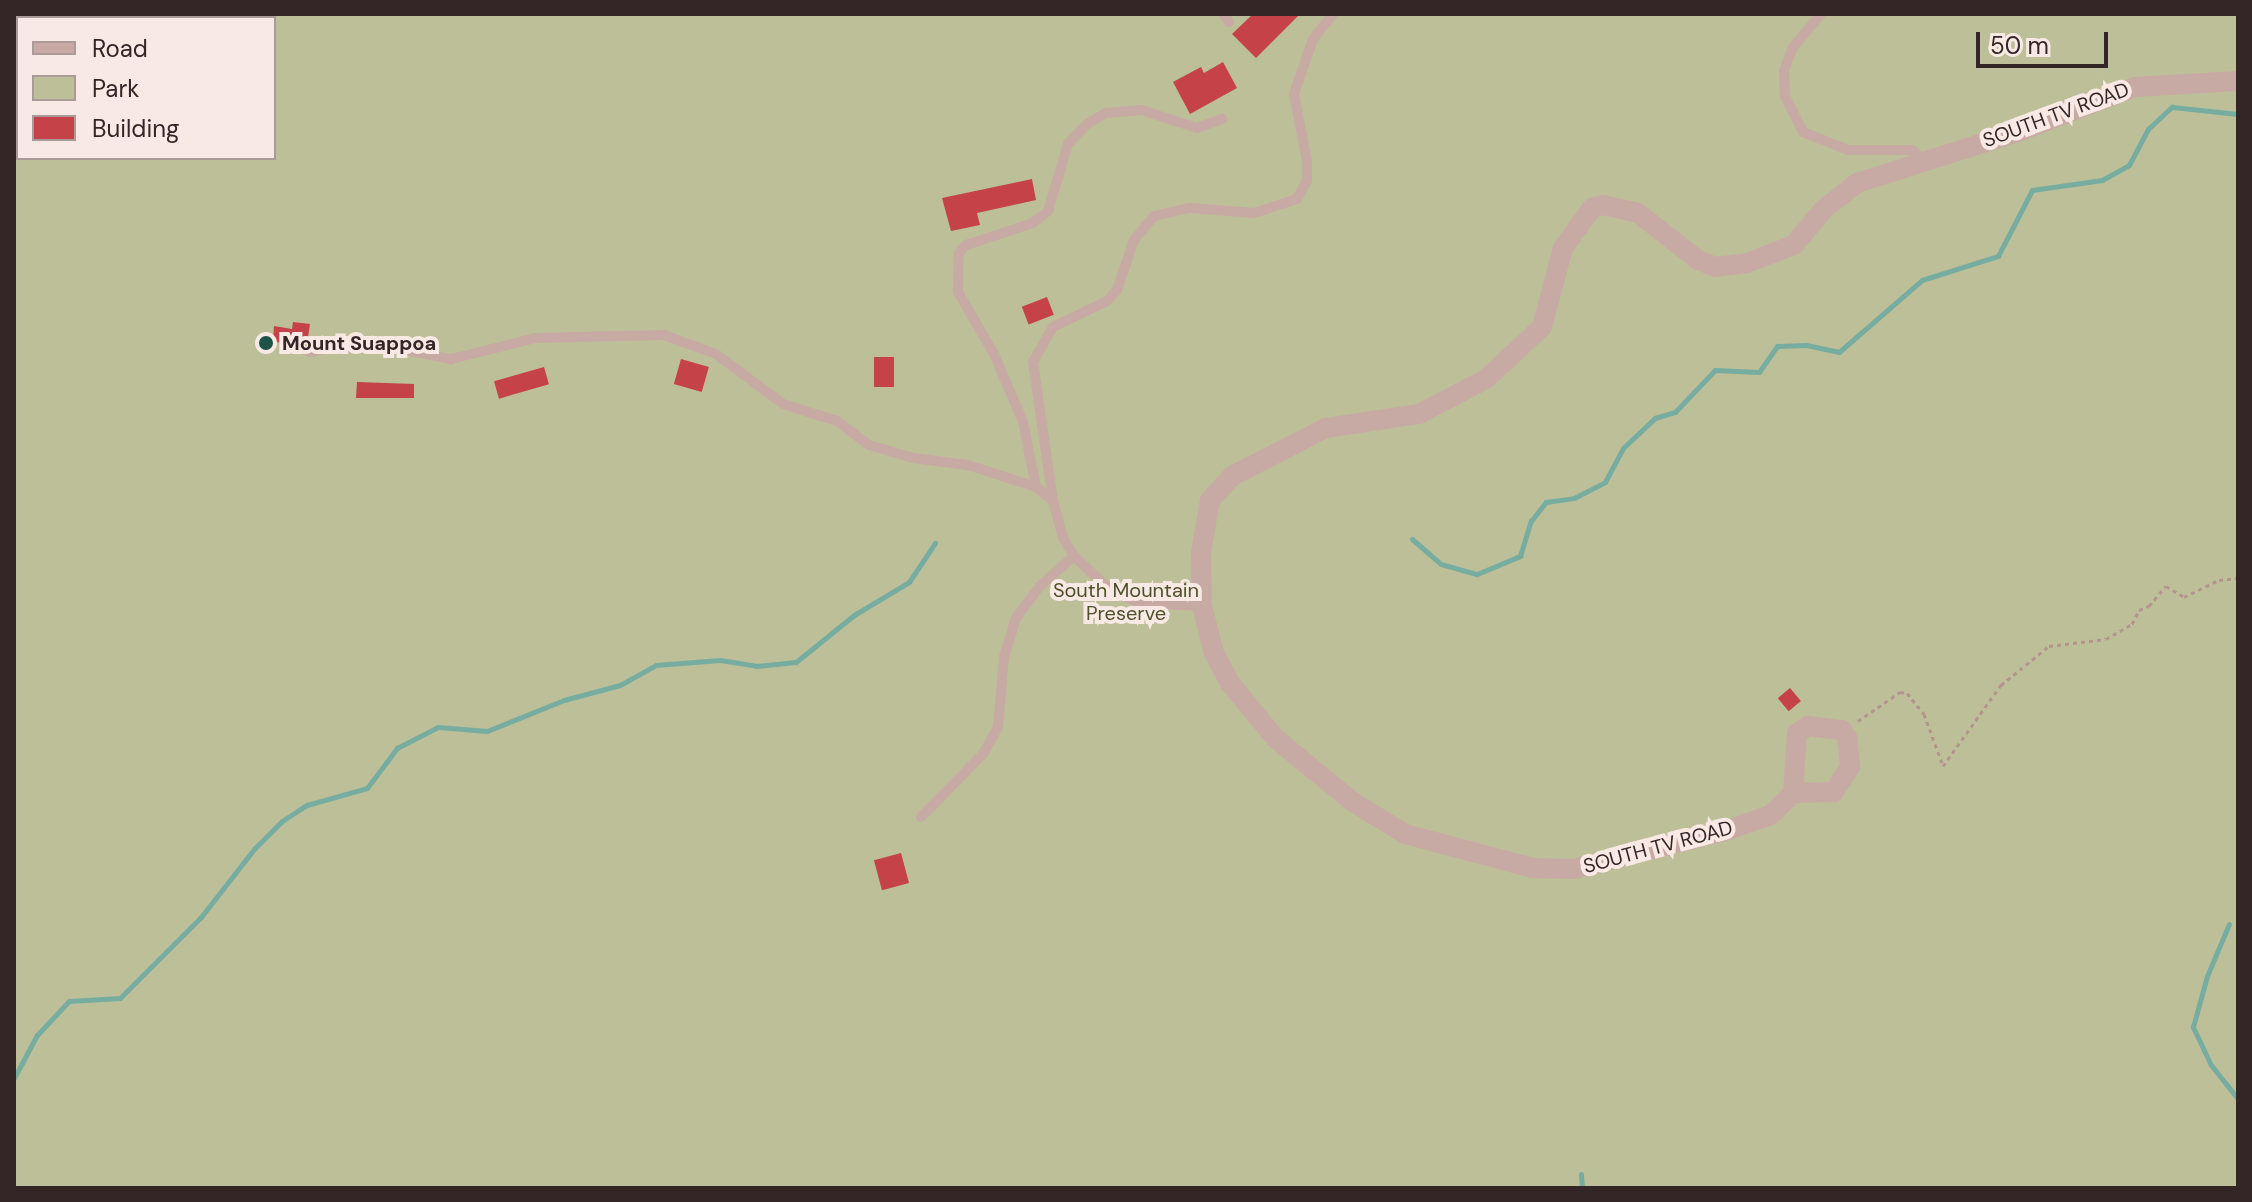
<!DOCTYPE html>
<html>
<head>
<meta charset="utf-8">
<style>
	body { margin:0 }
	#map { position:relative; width:2252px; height:1202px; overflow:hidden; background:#f0ded8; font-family:"DM Sans",sans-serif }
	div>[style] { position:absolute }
	.green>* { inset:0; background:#bdbf98 }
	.stream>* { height:5px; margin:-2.5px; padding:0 2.5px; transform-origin:2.5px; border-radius:2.5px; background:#77ada0 }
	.building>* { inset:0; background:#c54248; transform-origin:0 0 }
	.path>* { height:3px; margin-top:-1.5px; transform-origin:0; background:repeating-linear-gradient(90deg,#b4948e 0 4px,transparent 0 8px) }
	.service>* { height:10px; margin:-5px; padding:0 5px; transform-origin:5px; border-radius:5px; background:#c8aaa4 }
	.minor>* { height:20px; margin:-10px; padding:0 10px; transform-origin:10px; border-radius:10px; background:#c8aaa4 }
	.dots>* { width:22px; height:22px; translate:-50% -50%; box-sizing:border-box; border:4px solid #f8e9e4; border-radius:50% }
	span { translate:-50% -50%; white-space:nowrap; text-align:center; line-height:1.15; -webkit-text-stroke:8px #f8e9e4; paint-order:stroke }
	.street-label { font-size:20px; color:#342626 }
	.poi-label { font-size:20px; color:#342626; font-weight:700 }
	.left { translate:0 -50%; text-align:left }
	.park-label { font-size:20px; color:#4e512a }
	.frame { position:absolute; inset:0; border:16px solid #342626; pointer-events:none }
	.legend { position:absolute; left:16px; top:16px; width:260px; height:144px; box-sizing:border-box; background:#f8e9e4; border:2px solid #aa9b98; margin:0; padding:10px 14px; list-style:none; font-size:24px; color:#342626 }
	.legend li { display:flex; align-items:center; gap:16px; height:40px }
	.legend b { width:40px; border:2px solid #aa9b98 }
	.scale { position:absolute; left:1976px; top:32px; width:132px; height:36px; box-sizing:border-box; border:4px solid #342626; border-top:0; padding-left:10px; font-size:24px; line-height:28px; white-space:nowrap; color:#342626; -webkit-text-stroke:6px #f8e9e4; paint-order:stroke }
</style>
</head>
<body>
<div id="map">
	<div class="green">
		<i style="clip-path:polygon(evenodd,14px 14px,2238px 14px,2238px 1188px,14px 1188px,14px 14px,18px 18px,274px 18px,274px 158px,18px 158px,18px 18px)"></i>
	</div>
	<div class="stream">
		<i style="left:1412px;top:539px;width:38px;rotate:41deg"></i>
		<i style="left:1441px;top:564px;width:37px;rotate:16deg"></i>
		<i style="left:1477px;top:574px;width:47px;rotate:-22.7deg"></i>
		<i style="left:1520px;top:556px;width:37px;rotate:-73deg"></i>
		<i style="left:1531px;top:521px;width:24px;rotate:-52deg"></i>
		<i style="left:1546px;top:502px;width:28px;rotate:-8deg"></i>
		<i style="left:1574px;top:498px;width:35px;rotate:-27deg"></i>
		<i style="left:1605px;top:482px;width:38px;rotate:-62deg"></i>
		<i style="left:1623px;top:448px;width:44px;rotate:-43.2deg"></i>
		<i style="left:1655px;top:418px;width:21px;rotate:-17deg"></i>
		<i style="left:1675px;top:412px;width:58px;rotate:-46.4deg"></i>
		<i style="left:1715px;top:370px;width:44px;rotate:2.6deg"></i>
		<i style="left:1759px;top:372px;width:32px;rotate:-55deg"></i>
		<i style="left:1777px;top:346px;width:29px;rotate:-2deg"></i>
		<i style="left:1806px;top:345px;width:34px;rotate:12deg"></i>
		<i style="left:1839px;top:352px;width:110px;rotate:-40.9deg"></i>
		<i style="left:1922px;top:280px;width:80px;rotate:-17.5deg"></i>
		<i style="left:1998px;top:256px;width:74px;rotate:-62.7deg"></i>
		<i style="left:2032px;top:190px;width:71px;rotate:-8.1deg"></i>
		<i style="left:2102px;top:180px;width:31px;rotate:-29deg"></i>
		<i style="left:2129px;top:165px;width:41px;rotate:-62.2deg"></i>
		<i style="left:2148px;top:129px;width:33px;rotate:-43deg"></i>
		<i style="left:2172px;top:107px;width:66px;rotate:6.1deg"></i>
		<i style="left:2229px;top:924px;width:56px;rotate:112.9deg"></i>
		<i style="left:2207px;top:976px;width:53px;rotate:105.4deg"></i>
		<i style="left:2193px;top:1027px;width:42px;rotate:64.7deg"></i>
		<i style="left:2211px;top:1065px;width:43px;rotate:51.5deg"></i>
		<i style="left:14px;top:1078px;width:49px;rotate:-61.9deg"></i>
		<i style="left:37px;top:1035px;width:47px;rotate:-46.7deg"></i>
		<i style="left:69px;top:1001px;width:51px;rotate:-3.4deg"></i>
		<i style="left:120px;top:998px;width:115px;rotate:-45deg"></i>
		<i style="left:201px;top:917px;width:88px;rotate:-52deg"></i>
		<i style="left:255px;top:848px;width:38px;rotate:-45deg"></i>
		<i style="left:282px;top:821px;width:30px;rotate:-33deg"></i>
		<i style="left:307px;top:805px;width:62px;rotate:-15.8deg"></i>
		<i style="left:367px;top:788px;width:50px;rotate:-53.1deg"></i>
		<i style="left:397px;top:748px;width:46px;rotate:-27.1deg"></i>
		<i style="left:438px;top:727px;width:49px;rotate:4.7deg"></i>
		<i style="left:487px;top:731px;width:83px;rotate:-21.9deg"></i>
		<i style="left:564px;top:700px;width:58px;rotate:-15deg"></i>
		<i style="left:620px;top:685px;width:41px;rotate:-29.1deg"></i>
		<i style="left:656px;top:665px;width:64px;rotate:-4.5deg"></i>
		<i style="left:720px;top:660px;width:36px;rotate:9deg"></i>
		<i style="left:756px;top:666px;width:40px;rotate:-5.7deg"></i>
		<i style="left:796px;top:662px;width:75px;rotate:-39deg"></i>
		<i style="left:854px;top:615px;width:64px;rotate:-31deg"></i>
		<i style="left:909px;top:582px;width:47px;rotate:-56.3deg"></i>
		<i style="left:1581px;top:1174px;width:14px;rotate:86deg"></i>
	</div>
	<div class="building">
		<i style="clip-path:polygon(1253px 14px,1300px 14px,1256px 58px,1232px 34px)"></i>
		<i style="clip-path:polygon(1223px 62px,1237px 88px,1190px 114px,1173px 82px,1201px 67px,1204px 73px)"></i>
		<i style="clip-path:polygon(1032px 179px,1036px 200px,977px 213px,980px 225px,951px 231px,942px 198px)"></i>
		<i style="left:1047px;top:297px;width:19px;height:27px;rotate:69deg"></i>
		<i style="clip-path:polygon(293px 322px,310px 324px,307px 344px,273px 342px,274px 326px,292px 329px)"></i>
		<i style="left:874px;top:357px;width:20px;height:30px"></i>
		<i style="left:681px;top:359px;width:29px;height:26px;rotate:16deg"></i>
		<i style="left:544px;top:367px;width:18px;height:52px;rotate:74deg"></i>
		<i style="clip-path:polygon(357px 382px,414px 384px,414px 398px,356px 398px)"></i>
		<i style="left:1790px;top:688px;width:17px;height:16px;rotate:50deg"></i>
		<i style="left:901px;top:853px;width:31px;height:28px;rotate:75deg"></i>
	</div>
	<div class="path">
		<i style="left:1858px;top:721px;width:51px;rotate:-34.6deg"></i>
		<i style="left:1900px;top:692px;width:7px;rotate:8deg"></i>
		<i style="left:1907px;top:693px;width:27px;rotate:51deg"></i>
		<i style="left:1924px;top:714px;width:55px;rotate:69.9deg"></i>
		<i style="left:1943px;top:766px;width:100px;rotate:-54.4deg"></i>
		<i style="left:2001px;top:685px;width:62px;rotate:-39.1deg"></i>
		<i style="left:2049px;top:646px;width:57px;rotate:-7deg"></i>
		<i style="left:2106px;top:639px;width:30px;rotate:-30deg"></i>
		<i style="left:2132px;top:624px;width:16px;rotate:-63deg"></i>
		<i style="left:2139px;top:610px;width:11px;rotate:-22deg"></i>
		<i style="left:2149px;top:606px;width:26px;rotate:-50deg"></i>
		<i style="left:2166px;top:586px;width:21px;rotate:31deg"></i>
		<i style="left:2184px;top:597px;width:39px;rotate:-26deg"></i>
		<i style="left:2219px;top:580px;width:19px;rotate:-6deg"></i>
	</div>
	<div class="service">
		<i style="left:1223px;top:14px;width:10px;rotate:53deg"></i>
		<i style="left:1821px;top:14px;width:43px;rotate:130.3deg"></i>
		<i style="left:1793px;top:47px;width:26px;rotate:111deg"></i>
		<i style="left:1784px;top:71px;width:25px;rotate:88deg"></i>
		<i style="left:1785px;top:96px;width:40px;rotate:63.4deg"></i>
		<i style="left:1803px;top:132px;width:48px;rotate:21.8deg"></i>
		<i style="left:1848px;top:150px;width:64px"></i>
		<i style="left:1912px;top:150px;width:16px;rotate:40deg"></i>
		<i style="left:309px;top:352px;width:56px;rotate:-10.3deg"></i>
		<i style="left:364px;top:342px;width:89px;rotate:11.1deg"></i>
		<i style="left:451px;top:359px;width:87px;rotate:-14deg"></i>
		<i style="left:535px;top:338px;width:129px;rotate:-1.3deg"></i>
		<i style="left:664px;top:335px;width:55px;rotate:20.1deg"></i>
		<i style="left:716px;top:354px;width:84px;rotate:36.7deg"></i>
		<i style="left:783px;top:404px;width:57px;rotate:17.5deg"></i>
		<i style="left:837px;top:421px;width:40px;rotate:37deg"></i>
		<i style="left:869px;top:445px;width:46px;rotate:16.5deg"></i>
		<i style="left:913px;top:458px;width:55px;rotate:7.3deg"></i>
		<i style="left:968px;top:465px;width:71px;rotate:17.9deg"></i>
		<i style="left:1036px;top:487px;width:22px;rotate:39deg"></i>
		<i style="left:1036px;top:487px;width:66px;rotate:-101.3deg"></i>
		<i style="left:1023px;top:422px;width:74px;rotate:-113.1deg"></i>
		<i style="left:994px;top:354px;width:72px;rotate:-120.1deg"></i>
		<i style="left:958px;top:292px;width:39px;rotate:-89deg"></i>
		<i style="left:959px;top:253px;width:11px;rotate:-49deg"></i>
		<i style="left:966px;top:245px;width:71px;rotate:-18.2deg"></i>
		<i style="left:1033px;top:223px;width:19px;rotate:-39deg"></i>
		<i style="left:1048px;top:211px;width:70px;rotate:-73.4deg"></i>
		<i style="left:1068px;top:144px;width:28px;rotate:-46deg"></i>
		<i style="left:1087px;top:124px;width:22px;rotate:-30deg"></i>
		<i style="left:1106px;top:113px;width:35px;rotate:-5deg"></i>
		<i style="left:1141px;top:110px;width:59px;rotate:17.8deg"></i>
		<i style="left:1197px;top:128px;width:27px;rotate:-20deg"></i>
		<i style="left:1202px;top:606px;width:63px;rotate:-177.3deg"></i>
		<i style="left:1139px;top:603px;width:32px;rotate:-156deg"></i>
		<i style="left:1110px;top:590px;width:50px;rotate:-136.6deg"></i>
		<i style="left:1074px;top:556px;width:21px;rotate:-121deg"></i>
		<i style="left:1063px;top:538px;width:38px;rotate:-105deg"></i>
		<i style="left:1053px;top:501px;width:140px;rotate:-98.2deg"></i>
		<i style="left:1033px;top:362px;width:40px;rotate:-60.3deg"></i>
		<i style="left:1053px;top:327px;width:60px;rotate:-25.7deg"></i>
		<i style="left:1107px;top:301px;width:15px;rotate:-48deg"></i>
		<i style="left:1117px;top:290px;width:53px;rotate:-71.2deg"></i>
		<i style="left:1134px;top:240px;width:31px;rotate:-50deg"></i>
		<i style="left:1154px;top:216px;width:37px;rotate:-13deg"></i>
		<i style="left:1190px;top:208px;width:64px;rotate:4.5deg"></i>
		<i style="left:1254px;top:213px;width:45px;rotate:-18deg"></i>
		<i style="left:1297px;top:199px;width:21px;rotate:-62deg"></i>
		<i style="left:1307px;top:180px;width:19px;rotate:-90deg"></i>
		<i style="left:1307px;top:161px;width:68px;rotate:-101deg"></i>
		<i style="left:1294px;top:94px;width:58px;rotate:-70.9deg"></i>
		<i style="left:1313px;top:39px;width:32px;rotate:-51deg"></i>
		<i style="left:921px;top:817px;width:88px;rotate:-45.5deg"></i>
		<i style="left:983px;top:754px;width:31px;rotate:-61deg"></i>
		<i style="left:998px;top:727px;width:70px;rotate:-85.1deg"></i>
		<i style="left:1004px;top:657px;width:41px;rotate:-72.9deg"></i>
		<i style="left:1016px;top:618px;width:39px;rotate:-53deg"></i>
		<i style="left:1039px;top:587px;width:47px;rotate:-41.5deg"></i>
	</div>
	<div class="minor">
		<i style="left:1808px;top:726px;width:34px;rotate:7deg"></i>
		<i style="left:1842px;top:730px;width:9px;rotate:54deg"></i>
		<i style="left:1847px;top:737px;width:30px;rotate:84deg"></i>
		<i style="left:1850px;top:767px;width:30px;rotate:123deg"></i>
		<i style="left:1834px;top:792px;width:41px;rotate:178.6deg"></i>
		<i style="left:1793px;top:793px;width:60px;rotate:-86.2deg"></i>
		<i style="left:1797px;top:733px;width:13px;rotate:-32deg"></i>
		<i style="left:1793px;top:793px;width:31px;rotate:135deg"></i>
		<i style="left:1771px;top:815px;width:46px;rotate:160.8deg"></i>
		<i style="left:1728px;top:830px;width:159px;rotate:165.8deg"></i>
		<i style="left:1574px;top:869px;width:41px;rotate:-178.6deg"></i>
		<i style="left:1533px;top:868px;width:132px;rotate:-165.1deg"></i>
		<i style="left:1405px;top:834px;width:61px;rotate:-148.4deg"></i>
		<i style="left:1353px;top:802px;width:99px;rotate:-140.7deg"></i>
		<i style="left:1276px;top:739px;width:72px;rotate:-129.4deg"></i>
		<i style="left:1230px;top:683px;width:34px;rotate:-118deg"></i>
		<i style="left:1214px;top:653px;width:49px;rotate:-104.3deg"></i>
		<i style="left:1202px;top:606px;width:53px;rotate:-91.1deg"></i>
		<i style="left:1201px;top:553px;width:54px;rotate:-80.4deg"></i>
		<i style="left:1210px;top:500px;width:33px;rotate:-47deg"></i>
		<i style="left:1232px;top:476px;width:106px;rotate:-27.1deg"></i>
		<i style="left:1326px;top:428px;width:94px;rotate:-8.6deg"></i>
		<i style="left:1419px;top:414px;width:76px;rotate:-27.6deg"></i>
		<i style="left:1486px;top:379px;width:76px;rotate:-42.9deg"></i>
		<i style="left:1542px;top:327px;width:82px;rotate:-75.1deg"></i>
		<i style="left:1563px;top:248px;width:49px;rotate:-54.1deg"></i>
		<i style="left:1592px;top:208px;width:11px;rotate:-15deg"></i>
		<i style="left:1603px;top:205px;width:36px;rotate:13deg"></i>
		<i style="left:1638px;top:213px;width:76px;rotate:38.1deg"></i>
		<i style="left:1698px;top:260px;width:18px;rotate:22deg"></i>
		<i style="left:1715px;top:267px;width:32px;rotate:-7deg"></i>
		<i style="left:1747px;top:263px;width:50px;rotate:-21deg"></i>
		<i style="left:1794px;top:245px;width:47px;rotate:-50.2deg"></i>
		<i style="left:1824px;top:209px;width:42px;rotate:-38.2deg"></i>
		<i style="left:1857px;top:183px;width:166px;rotate:-17.6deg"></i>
		<i style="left:2015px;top:133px;width:129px;rotate:-21deg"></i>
		<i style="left:2135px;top:87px;width:103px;rotate:-3.3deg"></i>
	</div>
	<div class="dots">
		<i style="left:266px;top:343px;background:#1c5448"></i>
	</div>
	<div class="street-label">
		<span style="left:2056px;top:115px;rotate:-20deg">SOUTH TV ROAD</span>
		<span style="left:1658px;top:847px;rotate:-15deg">SOUTH TV ROAD</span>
	</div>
	<div class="poi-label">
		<span class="left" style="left:282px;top:343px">Mount Suappoa</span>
	</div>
	<div class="park-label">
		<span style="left:1126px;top:602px">South Mountain<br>Preserve</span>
	</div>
	<div class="frame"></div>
	<ul class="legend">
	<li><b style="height:10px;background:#c8aaa4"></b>Road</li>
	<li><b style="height:22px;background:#bdbf98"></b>Park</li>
	<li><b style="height:22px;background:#c54248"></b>Building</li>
	</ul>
	<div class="scale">50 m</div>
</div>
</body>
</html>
